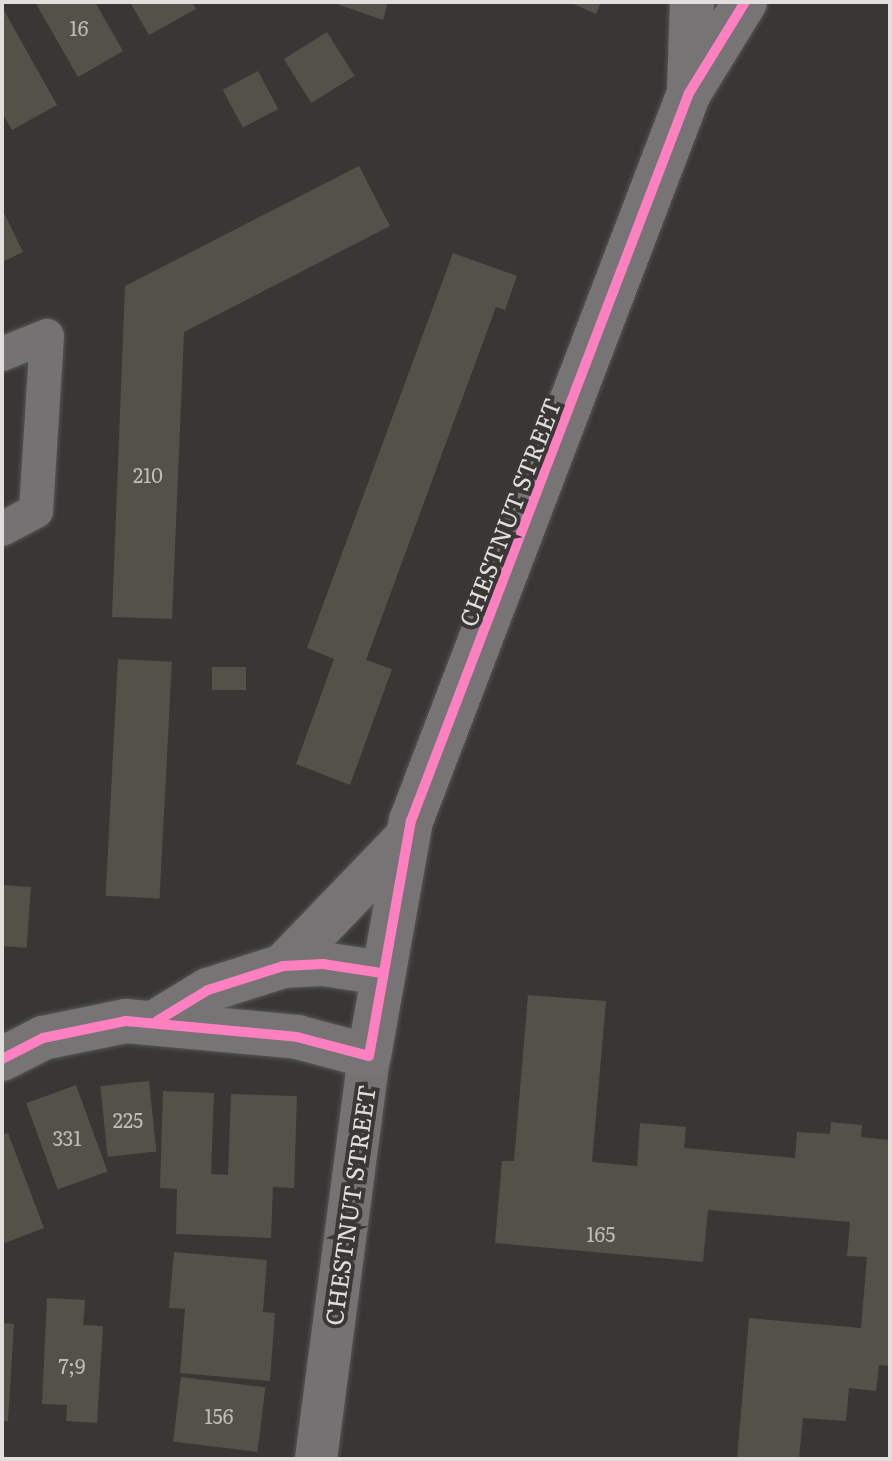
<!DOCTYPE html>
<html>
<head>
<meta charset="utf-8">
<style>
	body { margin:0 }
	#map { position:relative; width:892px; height:1461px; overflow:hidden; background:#383735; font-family:Literata,serif }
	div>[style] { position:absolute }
	.building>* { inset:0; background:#545148; transform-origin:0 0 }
	.roads { filter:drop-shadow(0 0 2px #555554) drop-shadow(0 0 2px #555554) }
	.minor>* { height:34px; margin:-17px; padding:0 17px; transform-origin:17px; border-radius:17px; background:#747272 }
	.tertiary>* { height:42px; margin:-21px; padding:0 21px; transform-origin:21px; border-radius:21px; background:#747272 }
	.secondary>* { height:44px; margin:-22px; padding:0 22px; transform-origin:22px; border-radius:22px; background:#767475 }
	.cycleway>* { height:10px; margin:-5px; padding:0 5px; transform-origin:5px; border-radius:5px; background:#ff80c0 }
	span { translate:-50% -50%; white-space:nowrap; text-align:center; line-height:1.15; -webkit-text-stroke:8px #393834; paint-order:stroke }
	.number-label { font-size:20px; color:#bdbcb8 }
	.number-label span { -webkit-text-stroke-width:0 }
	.street-label { font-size:24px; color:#e0dfdd }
	.frame { position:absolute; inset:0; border:4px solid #e0dfdd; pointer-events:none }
</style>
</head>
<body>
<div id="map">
	<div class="building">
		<i style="clip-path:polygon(35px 2px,95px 2px,123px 51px,78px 77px)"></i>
		<i style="clip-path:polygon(130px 2px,192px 2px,196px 9px,149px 35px)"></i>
		<i style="clip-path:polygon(331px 2px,388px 2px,383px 20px)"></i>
		<i style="clip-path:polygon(569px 2px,601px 2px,596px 14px)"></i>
		<i style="clip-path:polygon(2px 7px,57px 105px,12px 130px,2px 113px)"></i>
		<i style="left:327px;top:32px;width:52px;height:51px;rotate:58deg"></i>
		<i style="left:258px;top:71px;width:43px;height:40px;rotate:62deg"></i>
		<i style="clip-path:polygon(359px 166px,390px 226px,184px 332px,172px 619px,112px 617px,125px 286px)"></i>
		<i style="clip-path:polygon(2px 209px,23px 252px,2px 262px)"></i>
		<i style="clip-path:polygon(453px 253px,517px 276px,505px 310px,496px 307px,366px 660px,392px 669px,350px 785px,296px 764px,334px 659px,307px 648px)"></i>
		<i style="left:118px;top:659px;width:54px;height:237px;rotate:3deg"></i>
		<i style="left:212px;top:667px;width:34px;height:23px"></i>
		<i style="left:2px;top:885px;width:29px;height:61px;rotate:4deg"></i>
		<i style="clip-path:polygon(528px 995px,606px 1001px,592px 1162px,637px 1166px,640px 1123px,686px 1127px,684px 1148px,795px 1158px,797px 1132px,830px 1134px,831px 1122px,862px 1125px,861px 1137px,889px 1140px,890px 1366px,879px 1365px,876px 1391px,849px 1388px,846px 1421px,803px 1418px,799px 1459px,737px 1459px,749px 1318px,861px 1328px,867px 1257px,847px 1256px,850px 1222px,708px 1210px,703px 1262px,495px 1243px,502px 1161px,514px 1161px)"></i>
		<i style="left:149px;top:1081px;width:71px;height:49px;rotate:84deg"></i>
		<i style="left:76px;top:1085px;width:92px;height:53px;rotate:70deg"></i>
		<i style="clip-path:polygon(163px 1091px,214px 1093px,211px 1174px,228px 1175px,231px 1094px,297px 1096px,294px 1188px,273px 1187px,271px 1238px,176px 1234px,177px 1189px,160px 1188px)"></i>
		<i style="clip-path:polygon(8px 1133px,44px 1228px,2px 1244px,2px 1135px)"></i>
		<i style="clip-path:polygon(174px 1252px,267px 1260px,263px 1312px,275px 1313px,270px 1381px,180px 1373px,185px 1309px,169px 1308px)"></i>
		<i style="clip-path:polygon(47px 1298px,85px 1300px,83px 1325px,103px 1326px,97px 1423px,66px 1421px,67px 1405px,42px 1404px)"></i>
		<i style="clip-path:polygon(2px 1323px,14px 1324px,8px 1421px,2px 1421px)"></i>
		<i style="left:181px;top:1377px;width:85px;height:65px;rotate:7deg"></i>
	</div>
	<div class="roads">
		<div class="minor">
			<i style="left:2px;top:354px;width:48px;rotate:-21.8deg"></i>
			<i style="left:47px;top:336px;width:175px;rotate:93.6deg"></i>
			<i style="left:36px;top:511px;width:38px;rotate:152deg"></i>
		</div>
		<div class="tertiary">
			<i style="left:316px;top:1459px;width:406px;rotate:-82.5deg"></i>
		</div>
		<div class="secondary">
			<i style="left:689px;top:91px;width:89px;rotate:-88.1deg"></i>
			<i style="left:283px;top:966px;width:179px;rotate:-46.1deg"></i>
			<i style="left:157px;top:1021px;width:60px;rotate:-31.3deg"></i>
			<i style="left:208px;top:990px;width:79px;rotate:-17.7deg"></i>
			<i style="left:283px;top:966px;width:40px;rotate:-2.9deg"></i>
			<i style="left:323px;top:964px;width:60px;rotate:8.7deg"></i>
			<i style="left:2px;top:1059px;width:46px;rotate:-27.1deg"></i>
			<i style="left:43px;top:1038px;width:85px;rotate:-11.6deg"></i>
			<i style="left:126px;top:1021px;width:172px;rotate:5.3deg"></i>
			<i style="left:297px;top:1037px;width:74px;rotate:14.8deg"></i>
			<i style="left:369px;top:1056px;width:239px;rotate:-79.9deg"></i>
			<i style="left:411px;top:821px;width:779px;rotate:-69.1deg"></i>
			<i style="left:689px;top:93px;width:107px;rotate:-58.4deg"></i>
		</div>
	</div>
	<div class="cycleway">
		<i style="left:157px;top:1021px;width:60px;rotate:-31.3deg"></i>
		<i style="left:208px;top:990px;width:79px;rotate:-17.7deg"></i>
		<i style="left:283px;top:966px;width:40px;rotate:-2.9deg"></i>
		<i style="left:323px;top:964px;width:60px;rotate:8.7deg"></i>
		<i style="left:2px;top:1059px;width:46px;rotate:-27.1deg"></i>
		<i style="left:43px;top:1038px;width:85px;rotate:-11.6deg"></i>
		<i style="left:126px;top:1021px;width:172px;rotate:5.3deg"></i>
		<i style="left:297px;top:1037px;width:74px;rotate:14.8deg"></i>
		<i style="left:369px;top:1056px;width:239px;rotate:-79.9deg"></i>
		<i style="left:411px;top:821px;width:779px;rotate:-69.1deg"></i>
		<i style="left:689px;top:93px;width:107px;rotate:-58.4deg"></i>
	</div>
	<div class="number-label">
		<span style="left:79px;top:27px">16</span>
		<span style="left:148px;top:474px">210</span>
		<span style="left:128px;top:1119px">225</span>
		<span style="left:67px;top:1137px">331</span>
		<span style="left:601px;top:1233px">165</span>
		<span style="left:72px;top:1365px">7;9</span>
		<span style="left:219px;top:1415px">156</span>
	</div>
	<div class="street-label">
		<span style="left:509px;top:512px;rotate:-69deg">CHESTNUT STREET</span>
		<span style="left:349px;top:1205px;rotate:-82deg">CHESTNUT STREET</span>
	</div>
	<div class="frame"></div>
</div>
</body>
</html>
